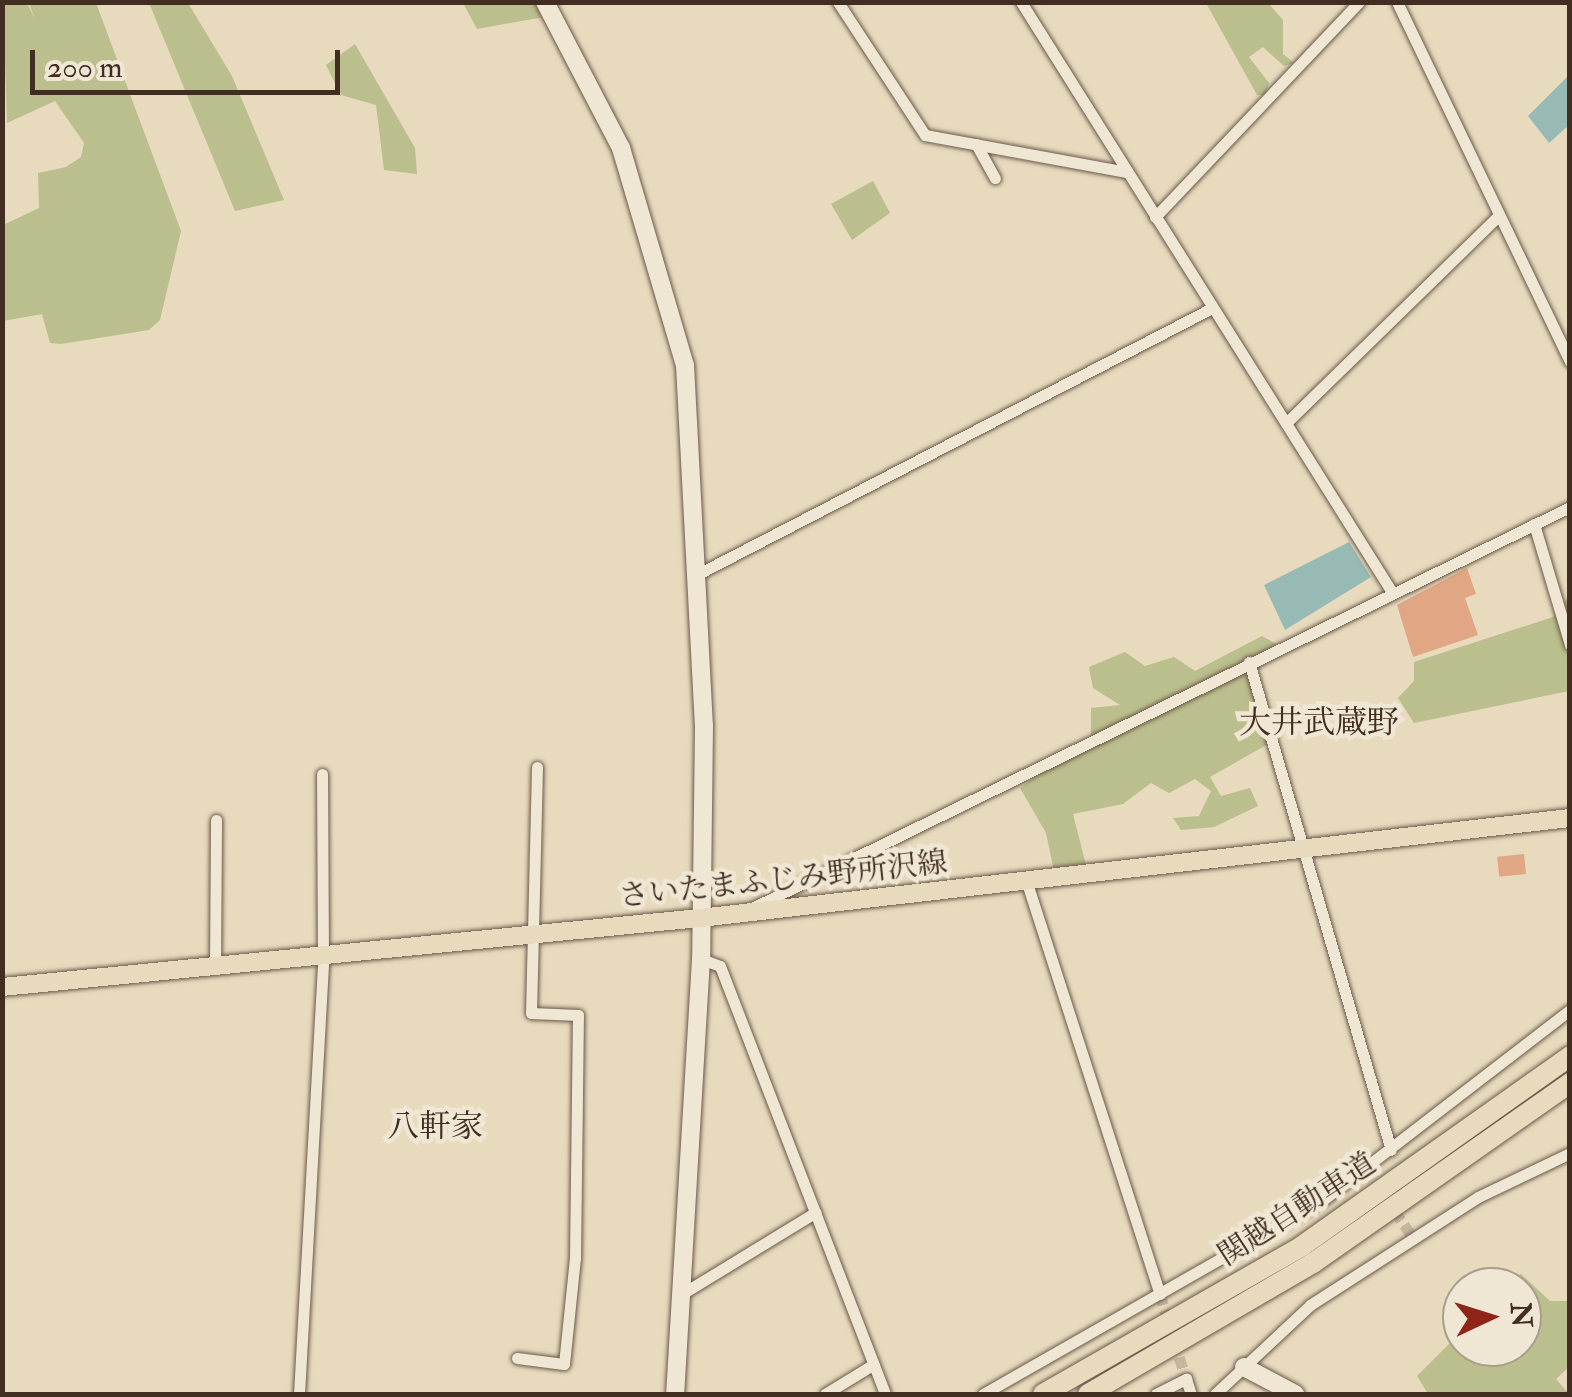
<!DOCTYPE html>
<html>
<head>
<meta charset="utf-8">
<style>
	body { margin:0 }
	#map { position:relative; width:1572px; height:1397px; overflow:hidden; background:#e7dabd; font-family:"IM FELL Double Pica","Noto Serif JP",serif }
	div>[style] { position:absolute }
	.green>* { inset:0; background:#bbbe8d }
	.water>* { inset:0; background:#97bab5 }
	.building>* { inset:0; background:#e1a785; transform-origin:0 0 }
	.street-tunnel>* { height:11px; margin-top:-5.5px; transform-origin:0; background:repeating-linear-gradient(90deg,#c6b79e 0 11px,transparent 0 16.5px) }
	.roads { filter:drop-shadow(0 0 2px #6b584a) drop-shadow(0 0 2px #6b584a) }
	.street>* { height:11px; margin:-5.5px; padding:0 5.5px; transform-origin:5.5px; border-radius:5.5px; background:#efe7d4 }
	.secondary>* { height:18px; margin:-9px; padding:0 9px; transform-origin:9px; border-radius:9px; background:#efe7d4 }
	.primary>* { height:18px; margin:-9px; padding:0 9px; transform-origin:9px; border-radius:9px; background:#e7dabd }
	.highway>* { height:20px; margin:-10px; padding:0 10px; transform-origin:10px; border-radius:10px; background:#e7dabd }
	span { translate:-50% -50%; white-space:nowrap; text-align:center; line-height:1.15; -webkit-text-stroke:9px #efe7d4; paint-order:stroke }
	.street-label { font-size:30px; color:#422d23 }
	.neighbourhood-label { font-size:32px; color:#422d23 }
	.frame { position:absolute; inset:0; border:5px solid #422d23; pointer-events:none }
	.north { position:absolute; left:1442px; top:1267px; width:100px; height:100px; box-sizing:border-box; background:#efe7d4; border:2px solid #aa9d8d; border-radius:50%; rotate:86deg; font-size:28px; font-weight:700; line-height:40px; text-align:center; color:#422d23 }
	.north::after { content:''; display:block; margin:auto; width:35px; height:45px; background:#8f2418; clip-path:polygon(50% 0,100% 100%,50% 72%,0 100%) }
	.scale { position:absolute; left:30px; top:50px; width:310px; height:45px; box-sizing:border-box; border:5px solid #422d23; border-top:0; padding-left:12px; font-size:30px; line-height:35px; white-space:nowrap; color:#422d23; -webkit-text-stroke:8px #efe7d4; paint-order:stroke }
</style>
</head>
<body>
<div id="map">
	<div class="green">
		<i style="clip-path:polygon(3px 2px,27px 3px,35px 19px,29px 3px,96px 3px,181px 231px,160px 320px,149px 330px,61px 344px,50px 343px,42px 314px,3px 321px,3px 225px,39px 208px,38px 173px,66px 167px,81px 157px,84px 143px,55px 101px,7px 123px)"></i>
		<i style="clip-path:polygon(149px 3px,188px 3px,232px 76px,284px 200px,235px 211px)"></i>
		<i style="clip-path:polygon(463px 3px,541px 3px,544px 17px,477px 29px)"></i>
		<i style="clip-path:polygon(1206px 3px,1268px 3px,1283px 20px,1283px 54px,1294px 63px,1284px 66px,1263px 47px,1249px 57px,1269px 83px,1265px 95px,1257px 95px)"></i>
		<i style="clip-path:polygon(355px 44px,415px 148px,417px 174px,384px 170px,376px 105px,341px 95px,326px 65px)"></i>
		<i style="clip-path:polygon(873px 181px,890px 213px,852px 240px,831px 204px)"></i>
		<i style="clip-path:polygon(1569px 596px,1569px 691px,1414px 723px,1398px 698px,1414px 681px,1414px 662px,1553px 617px)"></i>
		<i style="clip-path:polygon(1262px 636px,1276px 644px,1275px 655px,1249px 676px,1268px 744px,1210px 777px,1221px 796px,1250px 788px,1258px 806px,1214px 827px,1181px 830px,1173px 818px,1199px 816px,1211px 791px,1195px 779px,1169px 793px,1151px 783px,1123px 804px,1073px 814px,1086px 865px,1054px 871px,1046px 833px,1020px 788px,1091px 736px,1091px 708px,1120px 705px,1093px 688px,1089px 667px,1125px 652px,1145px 666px,1174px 657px,1195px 671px)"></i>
		<i style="clip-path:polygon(1521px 1274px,1550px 1301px,1569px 1301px,1569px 1367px,1556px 1379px,1569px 1394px,1428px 1394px,1417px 1376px,1462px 1331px,1462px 1347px,1522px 1347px,1522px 1287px,1502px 1287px)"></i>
	</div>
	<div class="water">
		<i style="clip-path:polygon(1569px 75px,1569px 125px,1549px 143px,1528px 116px)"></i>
		<i style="clip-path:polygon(1349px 542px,1371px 577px,1285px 630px,1264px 585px)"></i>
	</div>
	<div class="building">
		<i style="clip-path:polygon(1467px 568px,1476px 594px,1465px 598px,1478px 635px,1413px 657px,1397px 605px)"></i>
		<i style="left:1524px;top:854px;width:20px;height:27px;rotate:84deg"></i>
	</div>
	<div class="street-tunnel">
		<i style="left:1367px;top:1170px;width:83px;rotate:55.7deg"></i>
		<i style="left:1160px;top:1294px;width:89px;rotate:73deg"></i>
	</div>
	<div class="roads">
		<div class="street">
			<i style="left:838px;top:2px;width:159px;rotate:56.8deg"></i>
			<i style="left:925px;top:135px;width:205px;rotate:10.4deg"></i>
			<i style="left:1021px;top:2px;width:697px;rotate:57.84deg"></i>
			<i style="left:1397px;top:2px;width:399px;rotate:64.3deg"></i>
			<i style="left:976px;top:144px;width:39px;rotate:61deg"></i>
			<i style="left:1155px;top:217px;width:296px;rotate:-46.5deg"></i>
			<i style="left:1286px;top:423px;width:295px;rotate:-44.3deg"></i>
			<i style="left:1534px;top:524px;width:126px;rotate:73.4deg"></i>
			<i style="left:698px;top:574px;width:579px;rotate:-27.36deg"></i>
			<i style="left:1249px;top:662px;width:508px;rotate:73.78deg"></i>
			<i style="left:1026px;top:880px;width:435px;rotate:72.1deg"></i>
			<i style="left:748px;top:910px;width:915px;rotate:-26.12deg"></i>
			<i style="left:701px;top:959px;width:20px;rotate:20deg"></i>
			<i style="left:720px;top:966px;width:459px;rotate:68.9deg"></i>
			<i style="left:215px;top:968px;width:148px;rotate:-89.6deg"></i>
			<i style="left:685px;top:1292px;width:153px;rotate:-31.4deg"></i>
			<i style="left:517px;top:1358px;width:47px;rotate:7.3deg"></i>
			<i style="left:564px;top:1364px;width:107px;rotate:-84.1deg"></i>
			<i style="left:575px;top:1258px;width:243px;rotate:-89.3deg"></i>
			<i style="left:578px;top:1015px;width:47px;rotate:-177.6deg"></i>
			<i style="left:531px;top:1013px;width:246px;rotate:-88.6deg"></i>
			<i style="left:299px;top:1394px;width:437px;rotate:-86.8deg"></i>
			<i style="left:323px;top:958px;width:184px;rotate:-90.3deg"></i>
			<i style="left:825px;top:1394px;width:57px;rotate:-31.5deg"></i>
			<i style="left:983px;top:1394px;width:391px;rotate:-29.7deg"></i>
			<i style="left:1323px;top:1200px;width:312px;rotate:-37.6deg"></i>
			<i style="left:1156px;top:1394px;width:34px;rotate:-27deg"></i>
			<i style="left:1186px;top:1379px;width:16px;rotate:72deg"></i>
			<i style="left:1215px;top:1394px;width:130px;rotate:-43.1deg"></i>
			<i style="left:1310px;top:1305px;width:200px;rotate:-32.7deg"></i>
			<i style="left:1478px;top:1197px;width:102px;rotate:-25.6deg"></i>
		</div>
		<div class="secondary">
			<i style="left:545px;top:2px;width:165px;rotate:62.5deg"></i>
			<i style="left:621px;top:148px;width:226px;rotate:73.6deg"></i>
			<i style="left:685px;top:365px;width:361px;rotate:87deg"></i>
			<i style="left:704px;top:726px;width:233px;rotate:90.7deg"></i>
			<i style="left:701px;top:959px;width:436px;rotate:93.4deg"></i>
			<i style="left:1244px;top:1367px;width:58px;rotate:27.9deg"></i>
		</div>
		<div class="primary">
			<i style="left:2px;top:987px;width:701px;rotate:-5.65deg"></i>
			<i style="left:700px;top:918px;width:876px;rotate:-6.56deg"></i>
		</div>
		<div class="highway">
			<i style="left:1043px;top:1394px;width:298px;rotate:-29.7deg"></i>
			<i style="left:1302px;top:1246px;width:329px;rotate:-35.3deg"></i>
			<i style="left:1088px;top:1394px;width:260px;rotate:-30.2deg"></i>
			<i style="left:1313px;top:1263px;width:314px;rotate:-35deg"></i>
		</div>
	</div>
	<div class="street-label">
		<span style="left:783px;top:880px;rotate:-6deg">さいたまふじみ野所沢線</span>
		<span style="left:1297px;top:1210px;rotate:-33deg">関越自動車道</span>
	</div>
	<div class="neighbourhood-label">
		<span style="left:1319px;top:723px">大井武蔵野</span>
		<span style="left:435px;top:1127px">八軒家</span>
	</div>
	<div class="frame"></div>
	<div class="north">N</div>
	<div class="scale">200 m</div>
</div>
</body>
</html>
